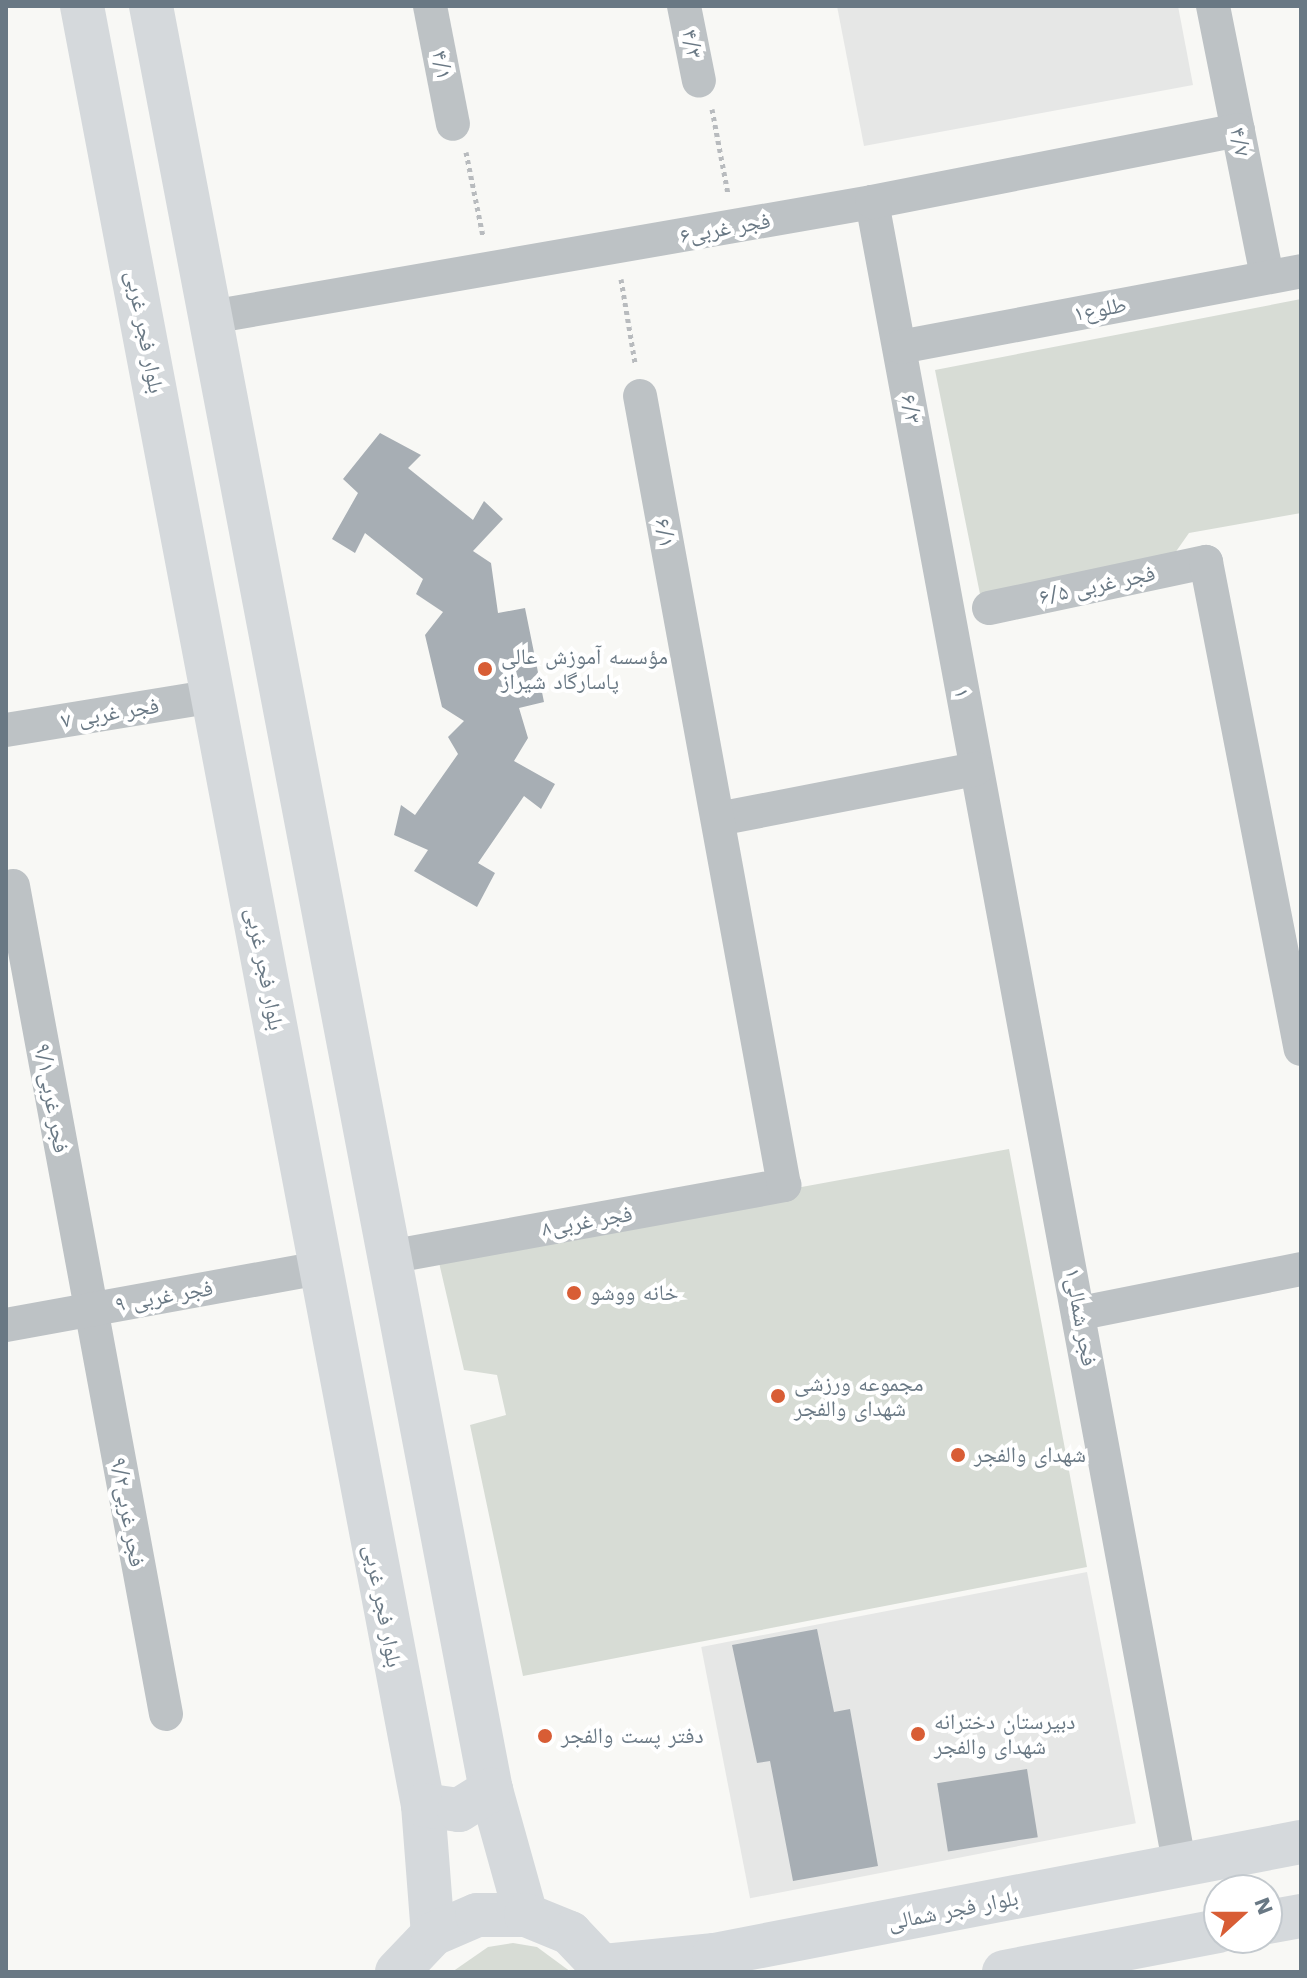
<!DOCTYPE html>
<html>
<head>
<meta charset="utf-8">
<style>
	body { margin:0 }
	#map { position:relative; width:1307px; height:1978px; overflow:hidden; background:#f8f8f5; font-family:"Work Sans","Noto Naskh Arabic",sans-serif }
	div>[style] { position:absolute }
	.built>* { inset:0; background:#e6e7e6; transform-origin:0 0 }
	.green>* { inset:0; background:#d7dcd5 }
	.building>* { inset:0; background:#a7aeb4; transform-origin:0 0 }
	.path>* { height:5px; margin-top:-2.5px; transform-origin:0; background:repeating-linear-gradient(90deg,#b8bbbe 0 4px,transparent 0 8px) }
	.minor>* { height:34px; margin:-17px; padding:0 17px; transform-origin:17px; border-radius:17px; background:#bdc2c5 }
	.secondary>* { height:44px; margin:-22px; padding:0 22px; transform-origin:22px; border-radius:22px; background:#d5d9dc }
	.dots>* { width:22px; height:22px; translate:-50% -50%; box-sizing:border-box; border:4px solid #fff; border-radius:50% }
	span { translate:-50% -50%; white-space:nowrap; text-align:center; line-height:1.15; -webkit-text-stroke:8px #fff; paint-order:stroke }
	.street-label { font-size:22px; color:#697884 }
	.poi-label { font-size:22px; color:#697884 }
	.left { translate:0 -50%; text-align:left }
	.frame { position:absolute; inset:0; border:8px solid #697884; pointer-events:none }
	.north { position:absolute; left:1203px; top:1874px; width:80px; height:80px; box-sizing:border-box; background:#fff; border:2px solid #c3c9ce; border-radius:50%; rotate:69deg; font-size:22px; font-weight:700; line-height:32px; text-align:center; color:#697884 }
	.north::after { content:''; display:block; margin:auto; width:28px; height:36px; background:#d85d35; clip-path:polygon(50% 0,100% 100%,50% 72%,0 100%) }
</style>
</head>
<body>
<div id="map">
	<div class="built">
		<i style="clip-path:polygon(837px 6px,1178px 6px,1193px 85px,864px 146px)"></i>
		<i style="left:1087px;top:1572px;width:256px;height:393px;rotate:79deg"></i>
	</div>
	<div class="green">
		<i style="clip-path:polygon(1301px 299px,1301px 513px,1189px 533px,1170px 560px,981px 599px,935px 370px)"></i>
		<i style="clip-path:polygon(1009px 1149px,1087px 1567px,523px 1676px,470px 1425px,506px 1415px,497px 1375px,464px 1370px,437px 1254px)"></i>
		<i style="clip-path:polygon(513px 1943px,537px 1947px,571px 1972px,452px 1972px,488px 1947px)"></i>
	</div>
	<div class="building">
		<i style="clip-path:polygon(380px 433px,421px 455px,408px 468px,473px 520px,484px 501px,503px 519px,473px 551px,491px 563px,498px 613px,525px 608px,544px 702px,519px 708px,528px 738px,514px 761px,555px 784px,541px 809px,524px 796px,478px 863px,495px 873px,477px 907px,414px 871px,428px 850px,394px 835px,401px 805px,415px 815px,458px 754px,448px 737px,464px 721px,442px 707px,425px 635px,443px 612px,416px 594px,423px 579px,365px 533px,355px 553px,332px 539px,358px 493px,343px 479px)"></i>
		<i style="clip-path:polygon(817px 1629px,834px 1712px,850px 1709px,878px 1866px,793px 1881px,770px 1761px,757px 1763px,732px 1645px)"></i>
		<i style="left:1027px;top:1769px;width:69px;height:91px;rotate:81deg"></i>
	</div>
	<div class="path">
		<i style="left:712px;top:109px;width:86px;rotate:79.3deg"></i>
		<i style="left:466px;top:152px;width:86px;rotate:78.6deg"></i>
		<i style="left:621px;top:279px;width:85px;rotate:80.5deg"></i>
	</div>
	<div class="minor">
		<i style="left:430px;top:6px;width:120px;rotate:79deg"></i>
		<i style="left:684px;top:6px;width:76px;rotate:78.7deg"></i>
		<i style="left:1213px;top:6px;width:276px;rotate:78.7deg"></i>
		<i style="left:872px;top:202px;width:1693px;rotate:79.52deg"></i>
		<i style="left:211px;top:317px;width:671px;rotate:-9.87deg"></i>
		<i style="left:872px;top:202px;width:373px;rotate:-11.1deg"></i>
		<i style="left:900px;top:347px;width:408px;rotate:-10.7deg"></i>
		<i style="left:989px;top:608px;width:222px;rotate:-12deg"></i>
		<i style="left:1206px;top:562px;width:496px;rotate:79deg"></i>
		<i style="left:6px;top:730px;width:211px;rotate:-9.3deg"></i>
		<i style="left:718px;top:819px;width:263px;rotate:-11deg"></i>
		<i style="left:13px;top:886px;width:842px;rotate:79.53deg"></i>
		<i style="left:389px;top:1257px;width:402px;rotate:-10.3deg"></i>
		<i style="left:784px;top:1185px;width:802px;rotate:-100.34deg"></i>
		<i style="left:1081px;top:1313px;width:224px;rotate:-11.3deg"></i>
		<i style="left:6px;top:1325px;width:320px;rotate:-10.3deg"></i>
	</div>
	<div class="secondary">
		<i style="left:82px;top:6px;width:1831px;rotate:79.27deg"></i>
		<i style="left:423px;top:1805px;width:129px;rotate:85.6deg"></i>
		<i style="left:151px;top:6px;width:1816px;rotate:79.21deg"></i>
		<i style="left:491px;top:1790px;width:130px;rotate:74.4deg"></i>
		<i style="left:423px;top:1805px;width:36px;rotate:8deg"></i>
		<i style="left:459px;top:1810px;width:38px;rotate:-32deg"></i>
		<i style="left:1267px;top:1922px;width:35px;rotate:-10deg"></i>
		<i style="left:604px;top:1966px;width:111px;rotate:-5.7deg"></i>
		<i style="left:714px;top:1955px;width:598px;rotate:-10.9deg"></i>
		<i style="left:397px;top:1972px;width:52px;rotate:-46.5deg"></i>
		<i style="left:433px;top:1934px;width:48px;rotate:-23.4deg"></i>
		<i style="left:477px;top:1915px;width:49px"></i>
		<i style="left:526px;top:1915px;width:48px;rotate:22.2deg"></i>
		<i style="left:570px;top:1933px;width:54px;rotate:46.5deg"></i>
		<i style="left:1004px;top:1972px;width:219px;rotate:-10.8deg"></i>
	</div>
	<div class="dots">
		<i style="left:485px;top:669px;background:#d85d35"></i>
		<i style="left:574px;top:1293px;background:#d85d35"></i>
		<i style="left:778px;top:1396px;background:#d85d35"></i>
		<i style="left:958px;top:1455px;background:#d85d35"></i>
		<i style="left:918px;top:1734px;background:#d85d35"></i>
		<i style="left:545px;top:1736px;background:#d85d35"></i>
	</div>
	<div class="street-label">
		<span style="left:692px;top:44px;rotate:79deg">۴/۳</span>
		<span style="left:442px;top:65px;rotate:79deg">۴/۱</span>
		<span style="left:1240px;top:142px;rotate:79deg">۴/۷</span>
		<span style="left:725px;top:228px;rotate:-10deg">فجر غربی۶</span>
		<span style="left:1100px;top:309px;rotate:-11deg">طلوع۱</span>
		<span style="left:145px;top:332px;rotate:79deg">بلوار فجر غربی</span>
		<span style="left:911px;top:409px;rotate:80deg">۶/۳</span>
		<span style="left:665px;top:533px;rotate:80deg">۶/۱</span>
		<span style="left:1097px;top:585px;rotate:-12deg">۶/۵ فجر غربی</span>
		<span style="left:962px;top:693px;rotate:80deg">۱</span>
		<span style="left:110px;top:713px;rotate:-9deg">۷ فجر غربی</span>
		<span style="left:265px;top:969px;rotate:79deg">بلوار فجر غربی</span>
		<span style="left:52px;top:1098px;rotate:80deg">فجر غربی۹/۱</span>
		<span style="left:587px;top:1221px;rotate:-10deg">فجر غربی۸</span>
		<span style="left:164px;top:1296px;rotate:-10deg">۹ فجر غربی</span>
		<span style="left:1081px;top:1317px;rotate:80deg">فجر شمالی۱</span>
		<span style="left:128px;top:1512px;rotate:80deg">فجر غربی۹/۲</span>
		<span style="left:383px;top:1606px;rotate:79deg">بلوار فجر غربی</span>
		<span style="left:953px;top:1910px;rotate:-11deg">بلوار فجر شمالی</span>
	</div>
	<div class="poi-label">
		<span class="left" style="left:501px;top:669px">مؤسسه آموزش عالی<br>پاسارگاد شیراز</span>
		<span class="left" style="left:590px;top:1293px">خانه ووشو</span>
		<span class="left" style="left:794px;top:1396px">مجموعه ورزشی<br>شهدای والفجر</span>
		<span class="left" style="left:974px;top:1455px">شهدای والفجر</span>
		<span class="left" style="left:934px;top:1734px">دبیرستان دخترانه<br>شهدای والفجر</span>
		<span class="left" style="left:561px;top:1736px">دفتر پست والفجر</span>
	</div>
	<div class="frame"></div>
	<div class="north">N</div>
</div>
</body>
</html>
